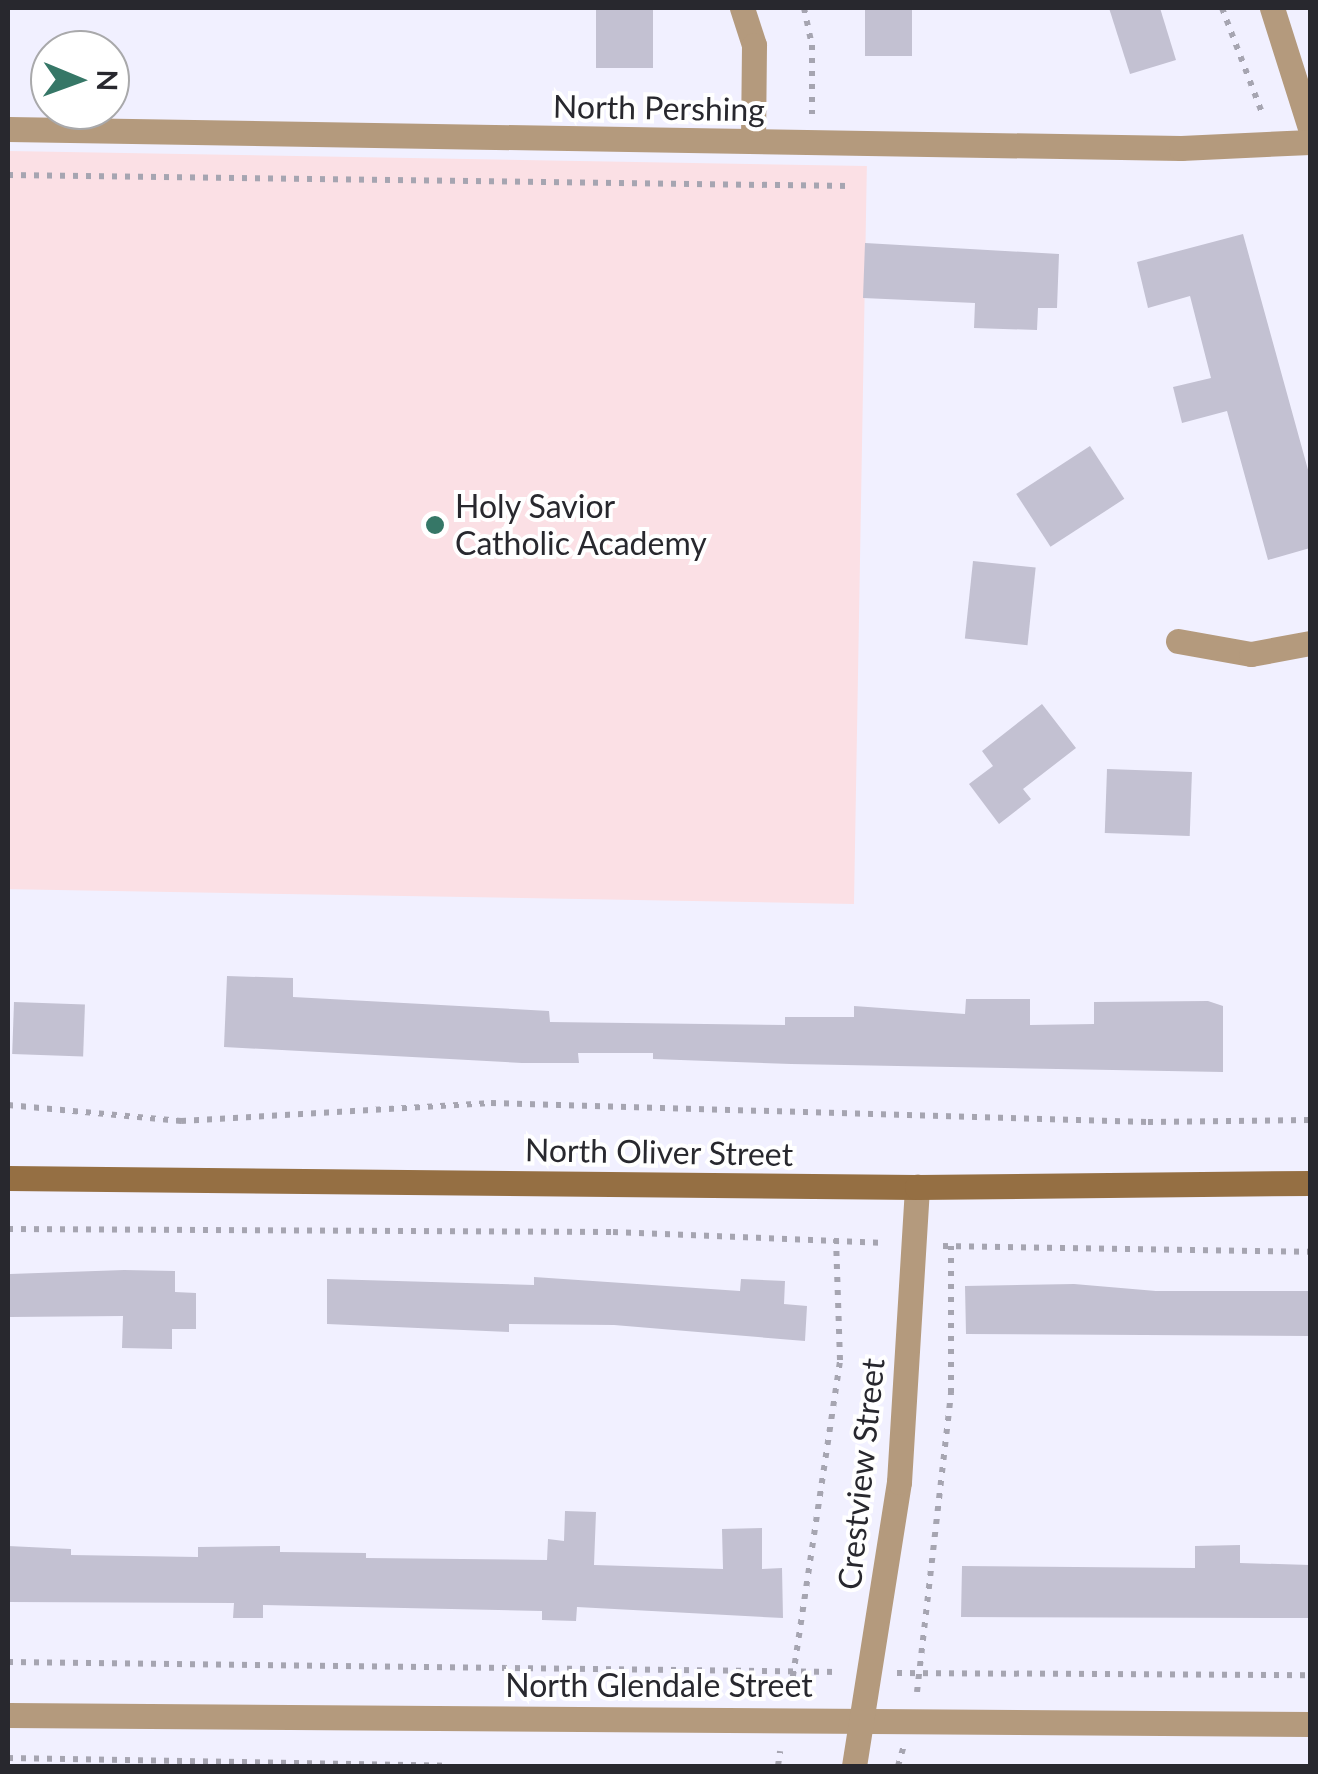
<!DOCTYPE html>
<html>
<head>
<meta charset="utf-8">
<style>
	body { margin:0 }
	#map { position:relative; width:1318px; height:1774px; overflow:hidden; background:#f1f0ff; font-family:Lato,sans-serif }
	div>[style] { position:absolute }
	.education>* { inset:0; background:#fbe0e5; transform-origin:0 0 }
	.building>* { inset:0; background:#c3c1d2; transform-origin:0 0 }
	.path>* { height:6px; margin-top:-3px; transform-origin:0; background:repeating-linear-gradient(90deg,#a6a5b1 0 5px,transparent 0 13px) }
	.minor>* { height:25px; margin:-12.5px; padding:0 12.5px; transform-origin:12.5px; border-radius:12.5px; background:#b49a7d }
	.secondary>* { height:25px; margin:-12.5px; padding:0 12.5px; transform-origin:12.5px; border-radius:12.5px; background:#956f43 }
	.dots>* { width:28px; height:28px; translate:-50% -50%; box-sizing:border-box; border:5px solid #fff; border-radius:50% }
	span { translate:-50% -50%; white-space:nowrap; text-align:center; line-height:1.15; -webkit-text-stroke:8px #fff; paint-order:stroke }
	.street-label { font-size:32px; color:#28282e }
	.poi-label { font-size:32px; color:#28282e }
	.left { translate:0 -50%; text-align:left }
	.frame { position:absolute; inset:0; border:10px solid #28282e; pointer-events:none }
	.north { position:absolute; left:30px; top:30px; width:100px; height:100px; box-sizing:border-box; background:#fff; border:2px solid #a9a9ab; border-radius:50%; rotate:91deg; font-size:28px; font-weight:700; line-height:40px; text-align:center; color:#28282e }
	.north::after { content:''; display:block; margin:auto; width:35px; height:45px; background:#367767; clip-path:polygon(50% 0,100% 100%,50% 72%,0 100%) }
</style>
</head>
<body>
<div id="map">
	<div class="education">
		<i style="left:8px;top:151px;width:859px;height:738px;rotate:1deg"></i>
	</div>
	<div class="building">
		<i style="left:596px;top:8px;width:57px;height:60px"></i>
		<i style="left:865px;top:8px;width:47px;height:48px"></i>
		<i style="clip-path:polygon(1109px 8px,1160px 8px,1176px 60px,1130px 74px)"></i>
		<i style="clip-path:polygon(1243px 234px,1310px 477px,1310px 548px,1268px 560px,1227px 411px,1182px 423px,1173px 387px,1211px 378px,1190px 296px,1148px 308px,1137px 262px)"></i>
		<i style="clip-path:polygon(865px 243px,1059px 254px,1057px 308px,1038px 308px,1037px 330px,974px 328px,975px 303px,863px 298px)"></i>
		<i style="left:1090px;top:446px;width:63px;height:88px;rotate:57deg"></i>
		<i style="left:973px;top:561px;width:63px;height:78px;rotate:6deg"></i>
		<i style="clip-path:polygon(1042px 704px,1076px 748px,1023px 789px,1031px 799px,999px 824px,969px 784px,993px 766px,982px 751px)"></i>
		<i style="left:1107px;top:769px;width:85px;height:64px;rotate:2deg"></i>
		<i style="clip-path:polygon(227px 976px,293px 978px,293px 997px,549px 1011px,550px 1022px,785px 1025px,785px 1017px,854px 1017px,854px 1006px,965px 1014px,966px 999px,1030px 999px,1030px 1025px,1094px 1024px,1094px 1002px,1208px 1001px,1223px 1006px,1223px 1072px,791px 1064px,653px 1059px,653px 1053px,578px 1053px,579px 1063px,522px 1063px,224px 1047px)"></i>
		<i style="left:14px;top:1002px;width:71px;height:52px;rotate:2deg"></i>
		<i style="clip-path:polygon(124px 1270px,175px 1271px,175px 1292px,196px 1293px,196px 1329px,172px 1329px,172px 1349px,122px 1348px,123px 1316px,10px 1317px,10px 1274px)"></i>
		<i style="clip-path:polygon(534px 1277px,740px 1291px,741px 1279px,785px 1281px,784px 1304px,807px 1306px,805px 1341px,614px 1325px,509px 1324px,509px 1332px,327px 1324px,327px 1279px,534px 1285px)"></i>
		<i style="clip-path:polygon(1074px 1284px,1156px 1291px,1310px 1291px,1310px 1336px,966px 1334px,965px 1286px)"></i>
		<i style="clip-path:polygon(565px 1511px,596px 1512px,594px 1565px,723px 1569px,722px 1529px,762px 1528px,762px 1569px,782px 1568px,783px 1618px,577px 1607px,576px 1621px,542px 1620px,542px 1611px,263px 1605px,263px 1618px,233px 1618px,234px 1603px,8px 1602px,8px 1546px,71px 1549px,71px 1555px,198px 1557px,198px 1547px,280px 1546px,280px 1552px,366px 1553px,366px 1558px,547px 1560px,548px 1539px,564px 1541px)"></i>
		<i style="clip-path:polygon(1240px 1545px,1240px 1563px,1310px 1565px,1310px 1618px,961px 1617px,962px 1566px,1195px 1568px,1195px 1546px)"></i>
	</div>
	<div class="path">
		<i style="left:804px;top:8px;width:38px;rotate:78deg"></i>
		<i style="left:812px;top:45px;width:69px;rotate:90deg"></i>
		<i style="left:1222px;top:8px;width:112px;rotate:69.1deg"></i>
		<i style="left:8px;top:175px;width:842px;rotate:0.75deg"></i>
		<i style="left:8px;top:1105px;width:174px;rotate:5.3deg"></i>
		<i style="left:181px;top:1121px;width:311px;rotate:-3.3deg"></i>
		<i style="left:491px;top:1103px;width:657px;rotate:1.66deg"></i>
		<i style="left:1148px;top:1122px;width:162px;rotate:-0.7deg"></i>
		<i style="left:8px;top:1229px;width:605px;rotate:0.28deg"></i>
		<i style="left:613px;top:1232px;width:273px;rotate:2.3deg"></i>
		<i style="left:943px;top:1246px;width:367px;rotate:0.9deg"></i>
		<i style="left:8px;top:1662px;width:831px;rotate:0.69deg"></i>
		<i style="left:897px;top:1673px;width:413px;rotate:0.3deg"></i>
		<i style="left:791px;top:1689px;width:333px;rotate:-81.5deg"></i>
		<i style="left:840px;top:1360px;width:121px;rotate:-91.9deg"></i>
		<i style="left:917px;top:1692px;width:301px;rotate:-83.5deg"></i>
		<i style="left:951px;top:1393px;width:147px;rotate:-90deg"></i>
		<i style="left:8px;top:1758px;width:442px;rotate:1deg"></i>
		<i style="left:778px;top:1766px;width:15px;rotate:-82deg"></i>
		<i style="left:898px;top:1766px;width:19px;rotate:-74deg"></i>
	</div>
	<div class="minor">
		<i style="left:742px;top:8px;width:39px;rotate:72deg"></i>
		<i style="left:754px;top:45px;width:96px;rotate:90.6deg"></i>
		<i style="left:1272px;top:8px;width:126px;rotate:72.4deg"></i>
		<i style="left:8px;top:129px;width:1173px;rotate:0.93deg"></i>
		<i style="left:1181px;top:148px;width:129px;rotate:-2.7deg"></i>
		<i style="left:1178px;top:641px;width:74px;rotate:10.1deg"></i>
		<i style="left:1251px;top:654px;width:60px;rotate:-10.6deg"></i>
		<i style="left:8px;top:1715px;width:1302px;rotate:0.4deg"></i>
		<i style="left:854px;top:1766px;width:288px;rotate:-81deg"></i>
		<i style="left:899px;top:1482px;width:296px;rotate:-86.5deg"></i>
	</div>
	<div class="secondary">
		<i style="left:8px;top:1178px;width:909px;rotate:0.57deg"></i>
		<i style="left:917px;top:1187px;width:393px;rotate:-0.6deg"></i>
	</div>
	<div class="dots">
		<i style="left:435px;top:525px;background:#367767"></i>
	</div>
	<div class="street-label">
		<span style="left:659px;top:108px;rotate:1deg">North Pershing</span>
		<span style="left:659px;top:1152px;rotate:1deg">North Oliver Street</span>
		<span style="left:861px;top:1474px;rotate:-84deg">Crestview Street</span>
		<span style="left:659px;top:1685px">North Glendale Street</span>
	</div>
	<div class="poi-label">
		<span class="left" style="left:455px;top:525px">Holy Savior<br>Catholic Academy</span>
	</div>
	<div class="frame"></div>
	<div class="north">N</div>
</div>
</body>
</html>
